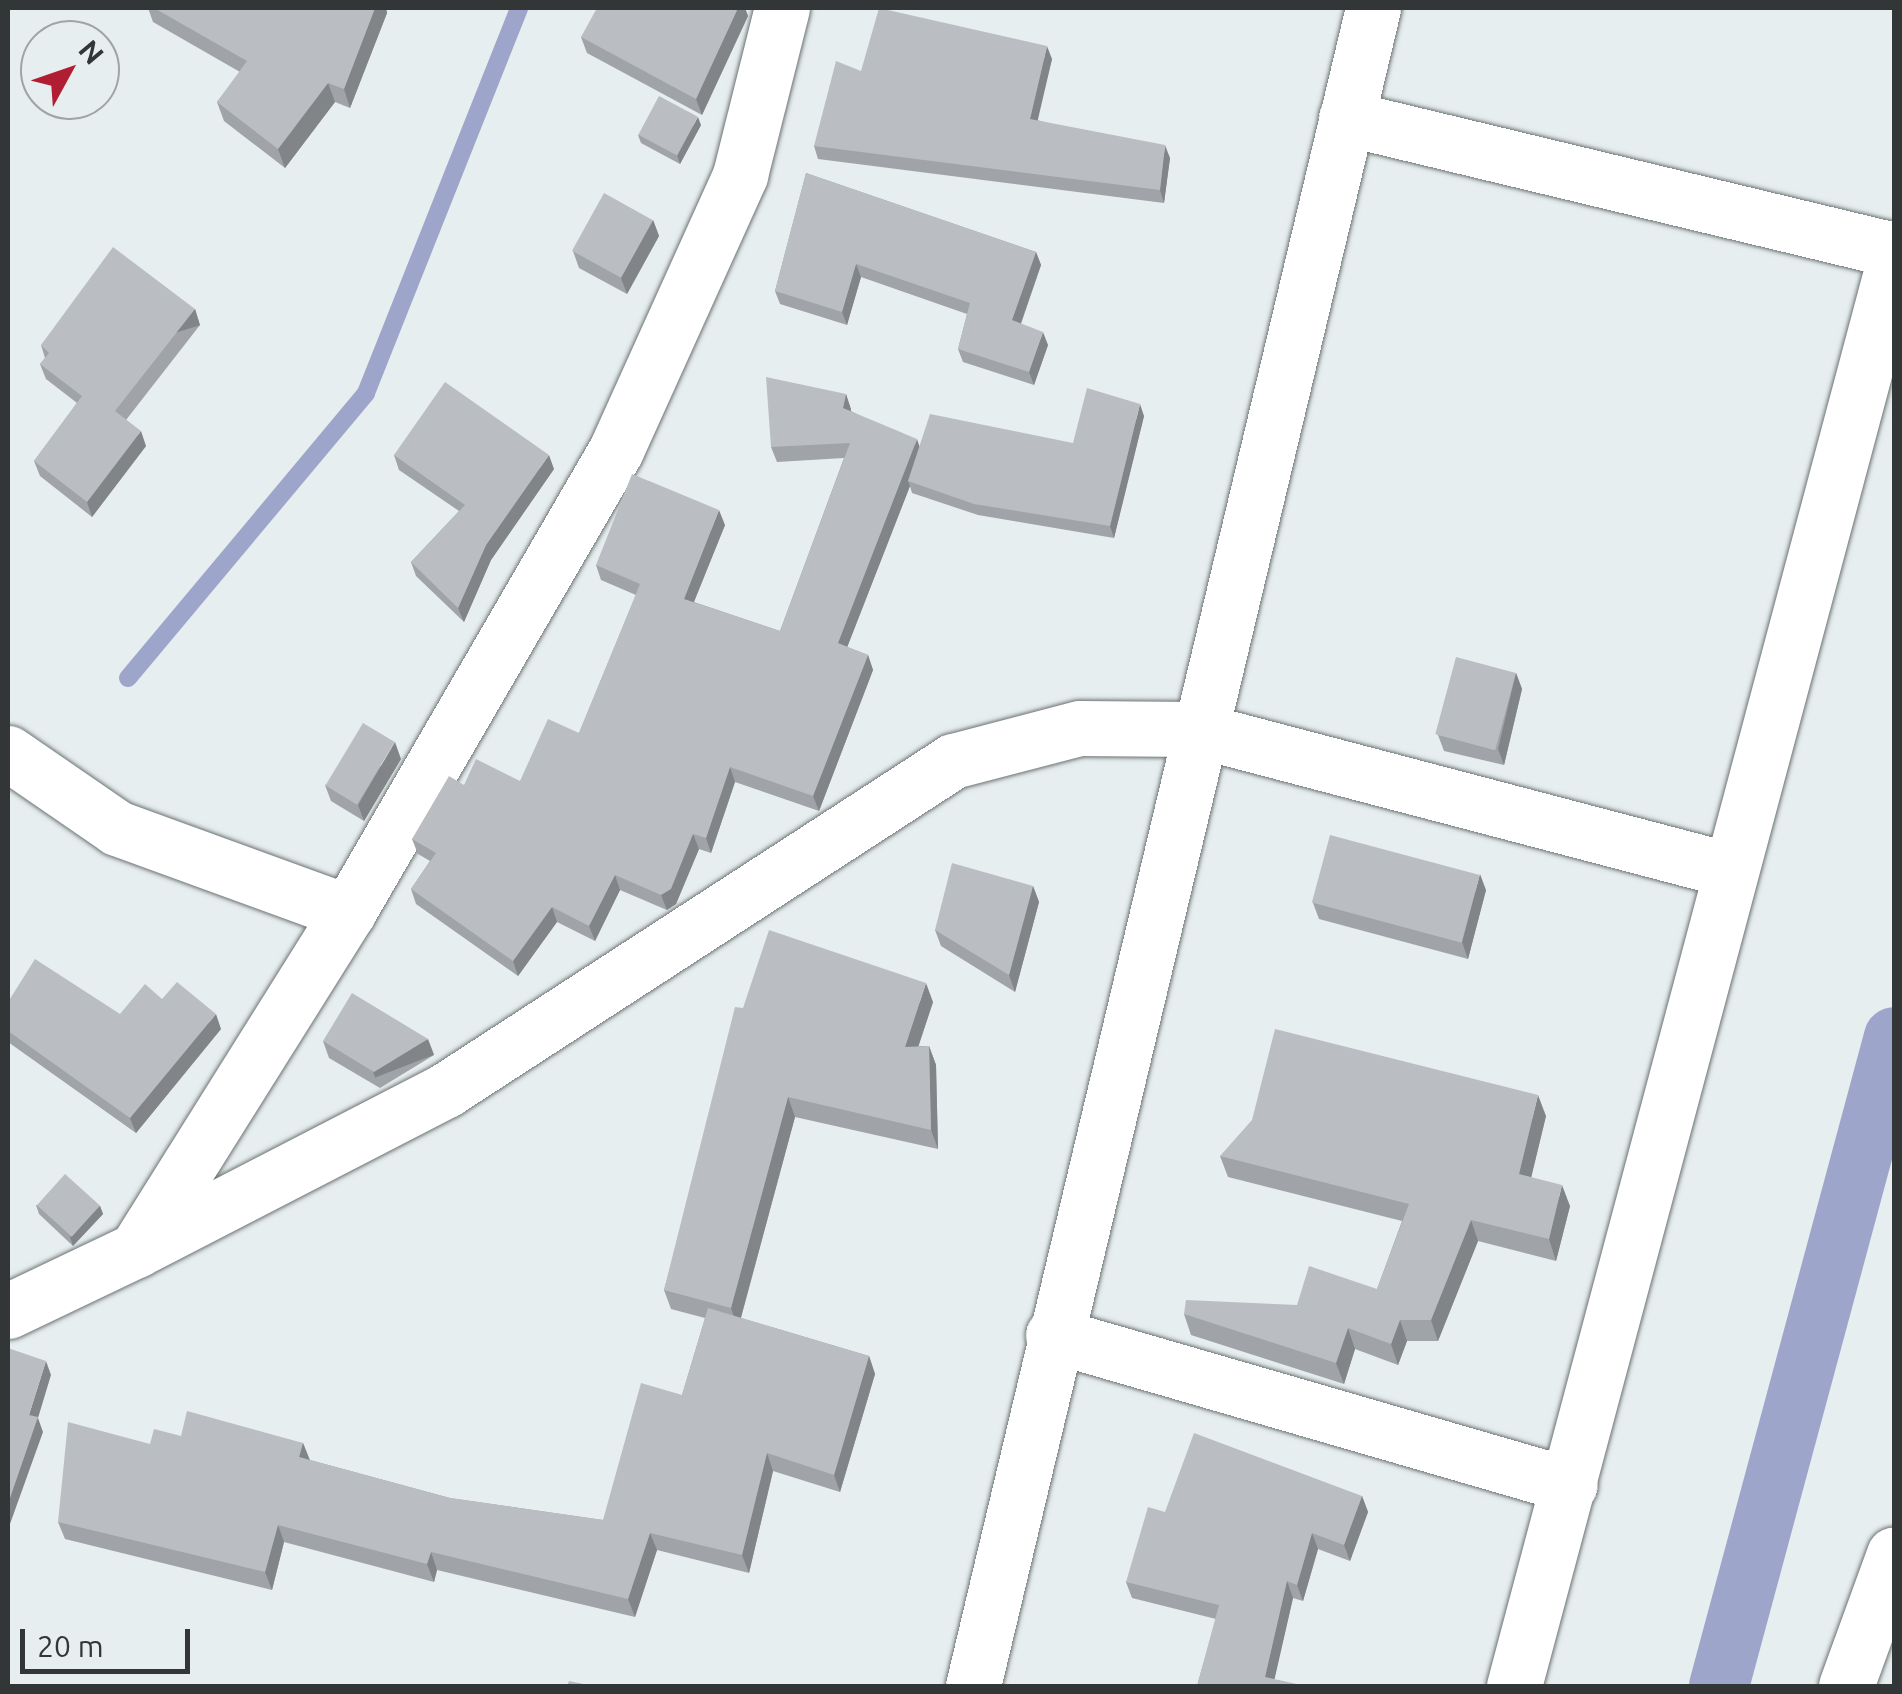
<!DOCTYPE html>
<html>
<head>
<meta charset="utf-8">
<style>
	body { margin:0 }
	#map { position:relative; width:1902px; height:1694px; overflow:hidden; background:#e7eeef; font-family:Ubuntu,sans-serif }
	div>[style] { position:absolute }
	.stream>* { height:18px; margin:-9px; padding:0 9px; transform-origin:9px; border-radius:9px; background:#9ea5ca }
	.canal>* { height:60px; margin:-30px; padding:0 30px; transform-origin:30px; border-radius:30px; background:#9ea5ca }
	.roads { filter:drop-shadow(0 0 2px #6c7273) drop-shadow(0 0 2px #6c7273) }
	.minor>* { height:55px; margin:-27.5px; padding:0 27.5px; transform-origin:27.5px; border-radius:27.5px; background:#fff }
	.wall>* { inset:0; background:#a0a3a7 }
	.shaded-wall>* { inset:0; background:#828588; transform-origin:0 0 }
	.building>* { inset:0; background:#babec2; transform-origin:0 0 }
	span { translate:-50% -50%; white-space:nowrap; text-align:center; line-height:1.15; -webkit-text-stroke:8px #e7eeef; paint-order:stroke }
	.frame { position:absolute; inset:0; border:10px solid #333636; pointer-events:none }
	.north { position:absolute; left:20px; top:20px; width:100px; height:100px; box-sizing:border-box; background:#e7eeef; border:2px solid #9fa4a5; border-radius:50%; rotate:50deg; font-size:28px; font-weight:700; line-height:40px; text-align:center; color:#333636 }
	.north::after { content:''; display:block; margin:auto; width:35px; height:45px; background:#b11e34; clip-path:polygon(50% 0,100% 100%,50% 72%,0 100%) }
	.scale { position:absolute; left:20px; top:1629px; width:170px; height:45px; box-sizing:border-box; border:5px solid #333636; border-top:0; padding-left:12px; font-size:30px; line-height:35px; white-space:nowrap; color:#333636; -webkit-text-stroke:8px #e7eeef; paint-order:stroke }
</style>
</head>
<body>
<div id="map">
	<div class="stream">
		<i style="left:128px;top:678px;width:371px;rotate:-50.1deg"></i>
		<i style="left:366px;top:393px;width:414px;rotate:-68.3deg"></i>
	</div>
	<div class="canal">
		<i style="left:1719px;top:1686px;width:672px;rotate:-74.91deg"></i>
	</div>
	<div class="roads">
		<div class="minor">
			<i style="left:1346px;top:118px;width:564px;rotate:13.54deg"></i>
			<i style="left:8px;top:753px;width:132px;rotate:34.5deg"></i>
			<i style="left:117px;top:828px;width:246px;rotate:20deg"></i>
			<i style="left:136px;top:1250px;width:349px;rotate:-27.3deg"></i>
			<i style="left:446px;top:1090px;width:604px;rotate:-32.98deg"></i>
			<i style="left:953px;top:761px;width:131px;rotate:-14.6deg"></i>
			<i style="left:1080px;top:728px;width:114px;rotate:0.5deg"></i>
			<i style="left:1194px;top:729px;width:554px;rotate:14.74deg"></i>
			<i style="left:8px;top:1311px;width:142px;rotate:-25.5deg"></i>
			<i style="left:136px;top:1250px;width:399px;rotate:-57.9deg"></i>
			<i style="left:348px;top:912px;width:534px;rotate:-59.88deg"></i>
			<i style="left:616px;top:450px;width:302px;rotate:-65.7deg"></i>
			<i style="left:740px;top:175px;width:172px;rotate:-75.9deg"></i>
			<i style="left:1053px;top:1335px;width:538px;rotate:16.18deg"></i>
			<i style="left:973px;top:1686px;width:1725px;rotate:-76.59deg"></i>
			<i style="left:1514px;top:1686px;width:1475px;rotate:-75.07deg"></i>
			<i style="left:1846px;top:1686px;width:140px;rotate:-70deg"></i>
		</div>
	</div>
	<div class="wall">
		<i style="clip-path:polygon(148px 8px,386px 8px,387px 13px,350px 108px,335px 102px,285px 168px,224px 121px,217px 102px,240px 72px,153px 22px)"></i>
		<i style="clip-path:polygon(738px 8px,745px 8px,748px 16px,702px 115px,587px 53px,581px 37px)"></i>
		<i style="clip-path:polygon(1052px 59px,1037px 120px,1170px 158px,1164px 203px,818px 159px,814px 146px,861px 71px)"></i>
		<i style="clip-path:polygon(701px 125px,680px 164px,641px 143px,638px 135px)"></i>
		<i style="clip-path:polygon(806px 173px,1036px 252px,1041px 265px,1021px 324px,1048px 345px,1034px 385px,963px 362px,958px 349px,967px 314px,861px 277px,847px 325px,780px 304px,775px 291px)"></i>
		<i style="clip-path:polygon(653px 220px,659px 236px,627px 294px,579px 268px,573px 251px)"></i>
		<i style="clip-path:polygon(195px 309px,200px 325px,126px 420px,146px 446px,92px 517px,40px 476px,34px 461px,77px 403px,46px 379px,40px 364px,45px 358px,41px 345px)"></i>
		<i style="clip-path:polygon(846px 394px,851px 411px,920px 447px,1073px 443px,1144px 416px,1114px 538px,978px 515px,912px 493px,910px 486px,847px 647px,868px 655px,873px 670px,819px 811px,735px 782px,711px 853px,699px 849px,676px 904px,667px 910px,620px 890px,595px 941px,557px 922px,518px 976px,416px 904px,411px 889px,430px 861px,418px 854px,412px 839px,464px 785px,520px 781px,579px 733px,636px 595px,601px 580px,596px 565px,725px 525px,694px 602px,780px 631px,844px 458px,777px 462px,771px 447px)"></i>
		<i style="clip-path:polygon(394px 455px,554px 469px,491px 560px,464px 622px,416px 576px,411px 562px,459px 511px,399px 470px)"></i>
		<i style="clip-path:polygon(1516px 673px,1522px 689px,1504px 765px,1444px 751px,1438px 735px)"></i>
		<i style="clip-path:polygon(401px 759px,364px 821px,331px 801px,325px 785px)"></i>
		<i style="clip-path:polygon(1033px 886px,1039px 902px,1015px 992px,941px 946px,935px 930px)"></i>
		<i style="clip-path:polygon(1486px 890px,1468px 959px,1319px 919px,1313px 903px)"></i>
		<i style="clip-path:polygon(162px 999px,221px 1029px,136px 1133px,8px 1042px,8px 1002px,120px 1014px)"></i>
		<i style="clip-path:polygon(933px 1002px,918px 1046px,929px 1046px,936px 1065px,938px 1149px,795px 1117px,741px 1318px,869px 1356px,875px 1374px,840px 1492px,773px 1471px,749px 1573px,657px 1550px,635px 1617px,437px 1570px,434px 1582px,284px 1542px,272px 1590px,65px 1539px,58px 1522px,150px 1444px,181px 1436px,303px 1443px,310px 1460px,450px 1498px,603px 1520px,682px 1395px,705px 1318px,671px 1309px,664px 1290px,743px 1008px)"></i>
		<i style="clip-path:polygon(323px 1041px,434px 1055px,380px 1088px,329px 1058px)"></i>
		<i style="clip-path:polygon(1546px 1116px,1531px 1177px,1570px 1206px,1556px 1261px,1478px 1241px,1438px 1341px,1407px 1341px,1398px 1365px,1355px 1349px,1344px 1384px,1191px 1335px,1184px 1314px,1297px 1305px,1377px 1289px,1402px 1221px,1228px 1177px,1220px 1156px)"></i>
		<i style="clip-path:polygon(36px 1205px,100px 1206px,103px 1214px,73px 1246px,39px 1214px)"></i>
		<i style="clip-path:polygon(1362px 1496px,1368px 1512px,1350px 1561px,1318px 1549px,1303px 1601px,1293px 1598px,1274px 1679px,1197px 1686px,1216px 1619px,1132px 1598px,1126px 1582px,1165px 1512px)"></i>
	</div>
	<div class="shaded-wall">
		<i style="clip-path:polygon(375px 8px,386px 8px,387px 13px,350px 108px,344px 89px)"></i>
		<i style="clip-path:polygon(738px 8px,745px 8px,748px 16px,702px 115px,696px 99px)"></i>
		<i style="clip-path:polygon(1047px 46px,1052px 59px,1035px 132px,1030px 119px)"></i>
		<i style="clip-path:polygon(328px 83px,335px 102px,285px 168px,278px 149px)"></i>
		<i style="clip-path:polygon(698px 117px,701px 125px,680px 164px,677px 155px)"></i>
		<i style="clip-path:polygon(1165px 145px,1170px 158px,1164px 203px,1160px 190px)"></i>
		<i style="clip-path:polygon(653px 220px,659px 236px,627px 294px,621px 278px)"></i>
		<i style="clip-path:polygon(1036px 252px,1041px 265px,1017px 334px,1012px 320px)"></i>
		<i style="clip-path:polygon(856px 264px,861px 277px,847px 325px,842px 312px)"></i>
		<i style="left:195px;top:309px;width:17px;height:130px;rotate:73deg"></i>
		<i style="clip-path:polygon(1043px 332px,1048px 345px,1034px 385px,1029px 372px)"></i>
		<i style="clip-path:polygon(846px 394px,851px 409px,849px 423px,843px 408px)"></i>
		<i style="clip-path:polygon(1140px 404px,1144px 416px,1114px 538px,1110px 526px)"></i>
		<i style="clip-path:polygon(141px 431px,146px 446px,92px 517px,87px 502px)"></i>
		<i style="clip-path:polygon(917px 439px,922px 454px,908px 481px,910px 486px,843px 658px,838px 643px)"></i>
		<i style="clip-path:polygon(549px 455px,554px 469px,491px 560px,464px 622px,458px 608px,486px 545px)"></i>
		<i style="clip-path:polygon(719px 510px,725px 525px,689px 614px,684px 599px)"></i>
		<i style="clip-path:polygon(868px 655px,873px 670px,819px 811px,813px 796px)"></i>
		<i style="clip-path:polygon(1516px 673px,1522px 689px,1504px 765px,1498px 749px)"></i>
		<i style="clip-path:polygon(395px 742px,401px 759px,364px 821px,358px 805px)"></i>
		<i style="clip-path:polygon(730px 767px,735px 782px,711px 853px,706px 838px)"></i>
		<i style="clip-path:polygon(693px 834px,699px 849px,676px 904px,667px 910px,661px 895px)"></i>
		<i style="clip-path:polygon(1480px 874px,1486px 890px,1468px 959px,1462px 942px)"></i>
		<i style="clip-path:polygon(615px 875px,620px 890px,595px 941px,589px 926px)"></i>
		<i style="clip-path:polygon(1033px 886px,1039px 902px,1015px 992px,1009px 975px)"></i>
		<i style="clip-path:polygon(552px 907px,557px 922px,518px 976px,513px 961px)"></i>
		<i style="clip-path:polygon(926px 983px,933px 1002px,912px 1066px,905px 1047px)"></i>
		<i style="clip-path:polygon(216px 1014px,221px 1029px,136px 1133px,130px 1118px)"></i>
		<i style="left:428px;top:1039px;width:17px;height:63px;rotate:69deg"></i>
		<i style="clip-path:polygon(929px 1046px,936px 1065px,938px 1149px,931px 1130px)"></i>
		<i style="clip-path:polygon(1538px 1095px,1546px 1116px,1527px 1195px,1519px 1174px)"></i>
		<i style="clip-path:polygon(788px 1097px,795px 1117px,738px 1328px,731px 1308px)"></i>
		<i style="clip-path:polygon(1562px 1185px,1570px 1206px,1556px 1261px,1549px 1239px)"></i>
		<i style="clip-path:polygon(100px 1206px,103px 1214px,73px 1246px,70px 1237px)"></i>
		<i style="clip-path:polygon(1471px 1220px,1478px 1241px,1438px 1341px,1431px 1320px)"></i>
		<i style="clip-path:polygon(1400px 1320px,1407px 1341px,1398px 1365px,1391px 1344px)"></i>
		<i style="clip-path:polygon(1348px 1328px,1355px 1349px,1344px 1384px,1336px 1363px)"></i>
		<i style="clip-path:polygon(869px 1356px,875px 1374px,840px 1492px,834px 1475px)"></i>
		<i style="clip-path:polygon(46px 1361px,51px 1375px,38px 1418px,43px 1432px,10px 1524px,8px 1516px,8px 1504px,29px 1415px)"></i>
		<i style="clip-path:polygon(303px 1443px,310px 1461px,299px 1457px)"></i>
		<i style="clip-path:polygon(767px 1453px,773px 1471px,749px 1573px,742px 1555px)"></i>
		<i style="clip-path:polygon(1362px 1496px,1368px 1512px,1350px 1561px,1344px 1545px)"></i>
		<i style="clip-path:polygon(278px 1525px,284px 1542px,272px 1590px,265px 1572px)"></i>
		<i style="clip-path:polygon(650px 1533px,657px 1550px,635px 1617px,628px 1599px)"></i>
		<i style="clip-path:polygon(1312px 1533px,1318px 1549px,1303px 1601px,1297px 1585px)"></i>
		<i style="clip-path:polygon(431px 1552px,437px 1570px,434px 1582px,427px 1564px)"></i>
		<i style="clip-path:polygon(1287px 1581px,1293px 1598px,1273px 1686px,1265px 1677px)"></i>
	</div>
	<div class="building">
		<i style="clip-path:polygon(154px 8px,375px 8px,344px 89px,328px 83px,278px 149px,217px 102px,247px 61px)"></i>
		<i style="clip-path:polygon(597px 8px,738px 8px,696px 99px,581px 37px)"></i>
		<i style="clip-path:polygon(879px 8px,1047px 46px,1030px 119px,1165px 145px,1160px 190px,814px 146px,836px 61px,861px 71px)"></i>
		<i style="left:659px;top:96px;width:44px;height:44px;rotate:28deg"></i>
		<i style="clip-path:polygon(806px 173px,1036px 252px,1012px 320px,1043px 332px,1029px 372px,958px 349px,970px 303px,856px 264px,842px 312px,775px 291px)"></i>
		<i style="left:604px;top:193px;width:56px;height:66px;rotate:29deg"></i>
		<i style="clip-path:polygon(113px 247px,195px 309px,115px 411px,141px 431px,87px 502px,34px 461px,82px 396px,40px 364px,49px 353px,41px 345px)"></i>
		<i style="clip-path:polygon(766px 377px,846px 394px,843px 408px,917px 439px,838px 643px,868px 655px,813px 796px,730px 767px,706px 838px,693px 834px,671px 889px,661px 895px,615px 875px,589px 926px,552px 907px,513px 961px,411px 889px,436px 853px,412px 839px,449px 776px,464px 785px,476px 759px,520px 781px,548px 719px,579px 733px,640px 584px,596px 565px,632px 474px,719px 510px,684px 599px,780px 631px,850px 443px,771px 447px)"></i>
		<i style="clip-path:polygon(445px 382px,549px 455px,486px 545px,458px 608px,411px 562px,465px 505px,394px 455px)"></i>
		<i style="clip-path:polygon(1087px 388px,1140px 404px,1110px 526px,974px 504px,908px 481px,930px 414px,1073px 443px)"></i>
		<i style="left:1456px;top:657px;width:62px;height:80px;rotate:15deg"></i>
		<i style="left:363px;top:723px;width:37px;height:73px;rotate:31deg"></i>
		<i style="left:1330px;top:835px;width:155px;height:70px;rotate:15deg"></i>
		<i style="clip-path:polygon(952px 863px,1033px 886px,1009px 975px,935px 930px)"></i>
		<i style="clip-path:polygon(769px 930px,926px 983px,905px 1047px,929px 1046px,931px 1130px,788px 1097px,731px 1308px,664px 1290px,735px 1007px,743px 1008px)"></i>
		<i style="clip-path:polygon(35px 959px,120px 1014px,145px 984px,162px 999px,177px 982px,216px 1014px,130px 1118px,8px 1031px,8px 1002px)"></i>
		<i style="clip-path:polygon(352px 993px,428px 1039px,374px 1072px,323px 1041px)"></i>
		<i style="clip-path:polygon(1275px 1029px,1538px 1095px,1519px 1174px,1562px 1185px,1549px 1239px,1471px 1220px,1431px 1320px,1400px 1320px,1391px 1344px,1348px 1328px,1336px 1363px,1184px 1314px,1186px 1300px,1297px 1305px,1309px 1266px,1377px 1289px,1409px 1204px,1220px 1156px,1252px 1120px)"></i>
		<i style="left:65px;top:1174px;width:47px;height:42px;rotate:42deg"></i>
		<i style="clip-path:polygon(708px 1308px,869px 1356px,834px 1475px,767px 1453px,742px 1555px,650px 1533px,628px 1599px,431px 1552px,427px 1564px,278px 1525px,265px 1572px,58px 1522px,68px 1422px,150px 1444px,154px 1429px,181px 1436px,187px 1411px,303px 1443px,299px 1457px,450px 1498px,603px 1520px,641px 1383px,682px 1395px)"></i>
		<i style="clip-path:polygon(8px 1348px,46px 1361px,29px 1415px,38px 1417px,8px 1504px)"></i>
		<i style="clip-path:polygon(1194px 1433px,1362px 1496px,1344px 1545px,1312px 1533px,1297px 1585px,1287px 1581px,1265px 1677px,1306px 1686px,1197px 1686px,1219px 1605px,1126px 1582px,1148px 1507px,1165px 1512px)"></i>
		<i style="clip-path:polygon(569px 1681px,593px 1686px,567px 1686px)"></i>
	</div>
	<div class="frame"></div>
	<div class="north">N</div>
	<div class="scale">20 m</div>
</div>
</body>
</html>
